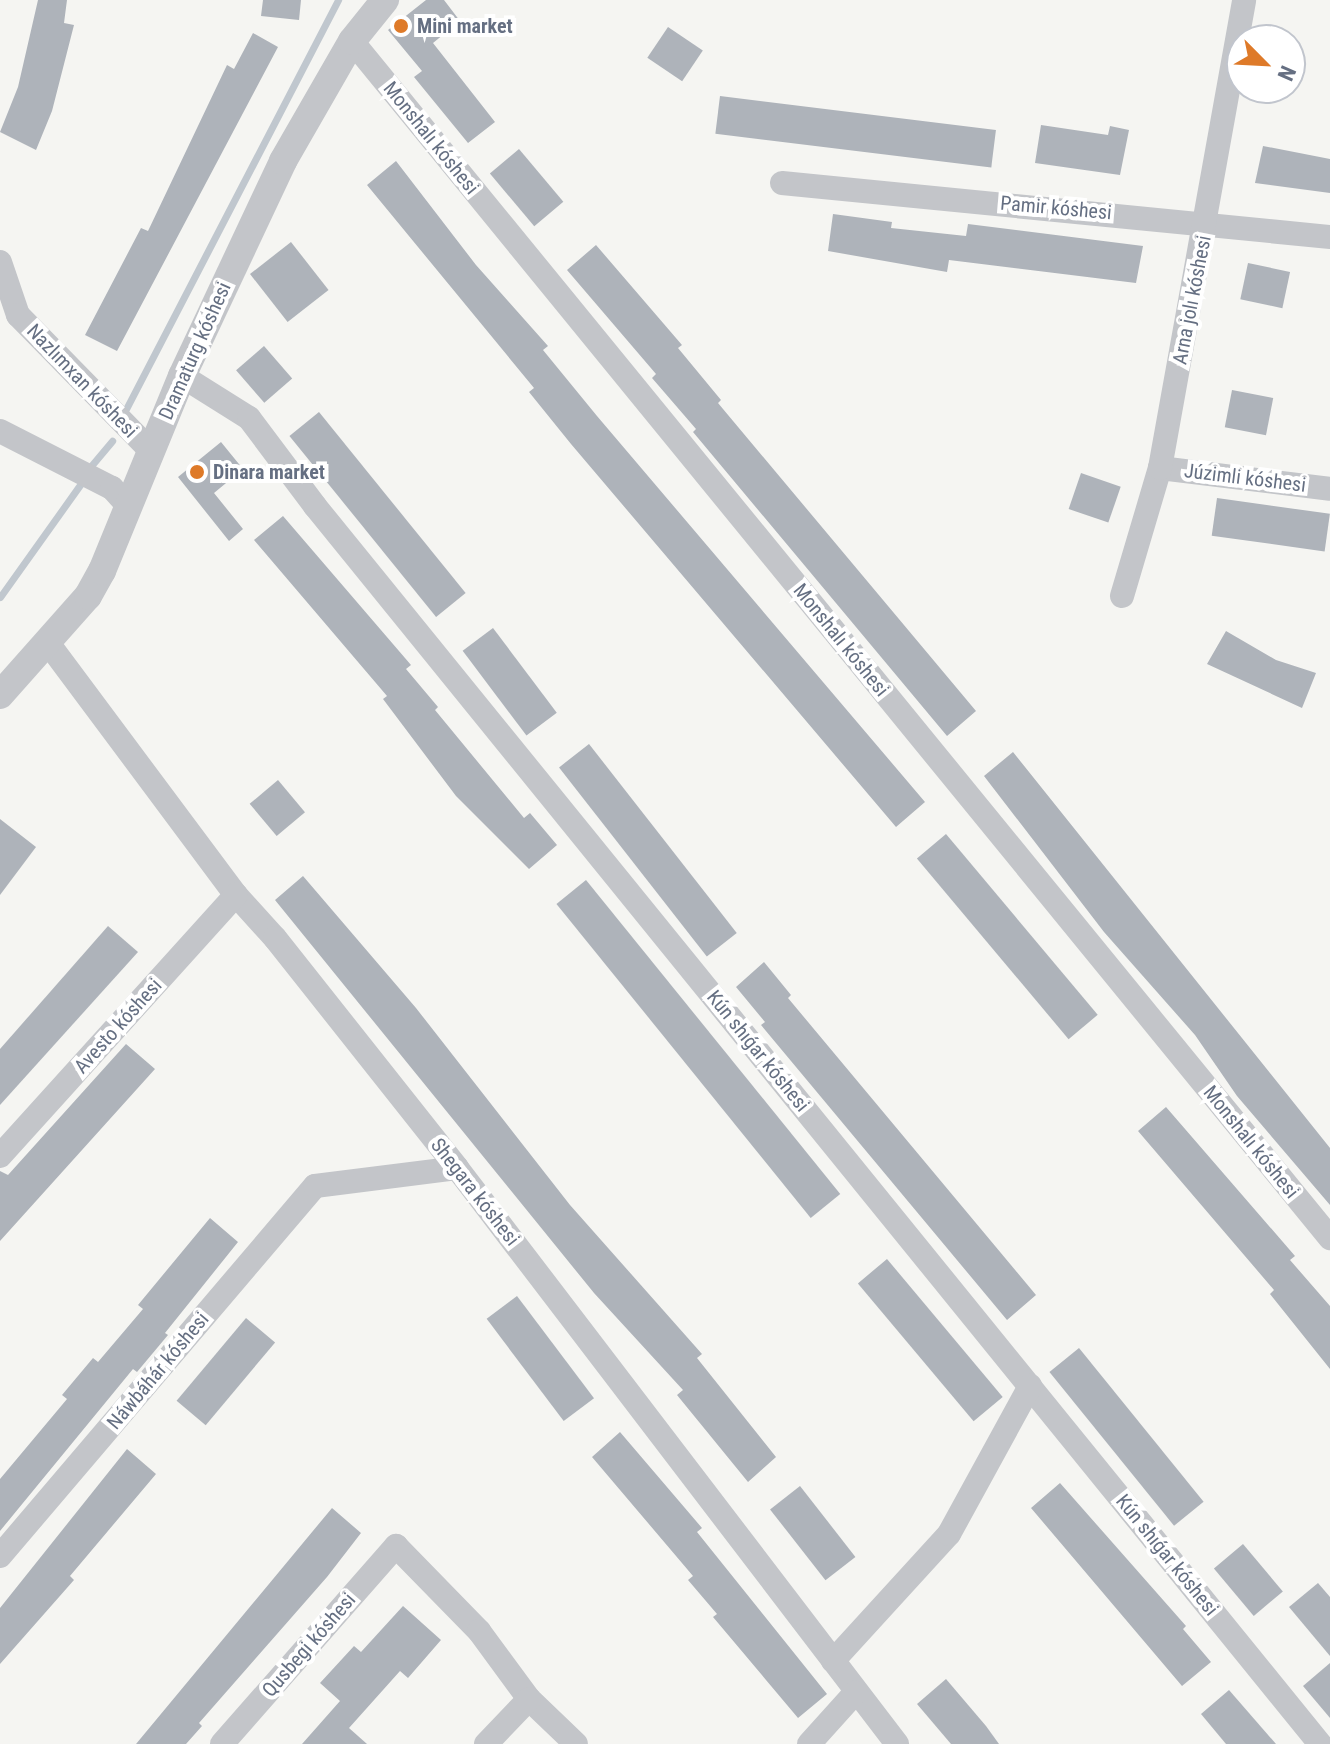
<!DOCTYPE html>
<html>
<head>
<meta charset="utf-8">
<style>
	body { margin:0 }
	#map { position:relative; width:1330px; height:1744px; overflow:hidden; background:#f5f5f2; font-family:"Roboto Condensed",sans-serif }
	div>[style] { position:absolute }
	.stream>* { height:7px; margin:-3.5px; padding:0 3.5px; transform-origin:3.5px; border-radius:3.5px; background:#c0c7ce }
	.building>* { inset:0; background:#aeb3ba; transform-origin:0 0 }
	.minor>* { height:24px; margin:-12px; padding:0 12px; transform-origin:12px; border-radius:12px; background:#c3c5c9 }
	.tertiary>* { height:28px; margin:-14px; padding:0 14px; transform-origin:14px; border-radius:14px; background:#c3c5c9 }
	.dots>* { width:22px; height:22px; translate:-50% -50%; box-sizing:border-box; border:4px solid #fff; border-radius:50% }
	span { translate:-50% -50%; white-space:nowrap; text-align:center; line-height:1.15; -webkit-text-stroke:8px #fff; paint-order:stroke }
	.poi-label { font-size:20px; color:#656f82; font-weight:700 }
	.left { translate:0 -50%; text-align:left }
	.street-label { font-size:20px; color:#656f82 }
	.north { position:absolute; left:1226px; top:24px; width:80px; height:80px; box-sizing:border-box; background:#fff; border:2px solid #c1c5cd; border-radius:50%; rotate:114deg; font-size:22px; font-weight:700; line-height:32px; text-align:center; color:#656f82 }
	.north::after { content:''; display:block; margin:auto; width:28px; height:36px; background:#de7a29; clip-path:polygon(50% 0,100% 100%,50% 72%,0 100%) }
</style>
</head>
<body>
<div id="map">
	<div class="stream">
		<i style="left:126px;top:409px;width:461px;rotate:-62.6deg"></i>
		<i style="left:91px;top:466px;width:33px;rotate:-50deg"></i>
		<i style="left:0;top:597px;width:138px;rotate:-54.5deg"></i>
	</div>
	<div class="building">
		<i style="clip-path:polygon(38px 0,67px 0,64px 23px,74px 25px,52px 111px,36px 150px,0 132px,18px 87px)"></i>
		<i style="clip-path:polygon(263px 0,301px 0,299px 20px,261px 16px)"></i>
		<i style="clip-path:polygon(426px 0,444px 0,460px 21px,433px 43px,495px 122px,468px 143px,414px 77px,422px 71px,388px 30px)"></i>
		<i style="left:668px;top:27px;width:42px;height:37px;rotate:34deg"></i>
		<i style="clip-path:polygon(253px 33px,278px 47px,117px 351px,85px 335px,141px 228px,148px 231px,227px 65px,234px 69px)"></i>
		<i style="left:720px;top:96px;width:278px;height:38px;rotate:7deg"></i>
		<i style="clip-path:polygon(1041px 125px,1108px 135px,1110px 126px,1129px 130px,1120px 175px,1035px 163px)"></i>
		<i style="clip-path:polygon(1263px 146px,1330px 159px,1330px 193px,1255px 183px)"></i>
		<i style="left:519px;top:149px;width:69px;height:38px;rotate:50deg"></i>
		<i style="clip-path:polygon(396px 161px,476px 265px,548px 346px,543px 350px,597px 416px,925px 802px,896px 827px,571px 444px,529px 392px,534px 388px,367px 185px)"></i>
		<i style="clip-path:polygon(833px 214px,892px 222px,891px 228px,966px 236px,968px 224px,1143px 246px,1136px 283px,949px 260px,947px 272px,828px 251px)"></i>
		<i style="left:291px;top:242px;width:61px;height:52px;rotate:52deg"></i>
		<i style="clip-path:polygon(596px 245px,682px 345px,678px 348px,721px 400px,718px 403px,976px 711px,947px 736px,693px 432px,696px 429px,652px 378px,656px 374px,567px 270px)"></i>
		<i style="left:1248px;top:263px;width:43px;height:37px;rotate:12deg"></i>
		<i style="left:264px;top:346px;width:43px;height:37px;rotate:49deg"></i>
		<i style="left:1232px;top:390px;width:42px;height:38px;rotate:11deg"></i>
		<i style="left:319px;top:412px;width:233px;height:38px;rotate:51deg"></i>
		<i style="clip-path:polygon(221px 442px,243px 469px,214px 493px,243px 529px,229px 541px,178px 477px)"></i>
		<i style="left:1081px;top:473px;width:42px;height:38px;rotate:19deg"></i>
		<i style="left:1217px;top:498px;width:114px;height:38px;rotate:8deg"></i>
		<i style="clip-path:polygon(283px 516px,411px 665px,406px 669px,438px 707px,435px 710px,524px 818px,530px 813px,557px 845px,529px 869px,456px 796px,383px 699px,387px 696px,254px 540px)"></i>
		<i style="left:493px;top:628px;width:106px;height:38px;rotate:53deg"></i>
		<i style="clip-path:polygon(1226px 631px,1276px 660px,1316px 673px,1302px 708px,1207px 664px)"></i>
		<i style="left:589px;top:744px;width:240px;height:38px;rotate:52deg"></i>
		<i style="clip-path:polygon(1013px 752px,1330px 1148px,1330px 1205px,1237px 1096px,1195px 1035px,1104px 932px,984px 776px)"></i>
		<i style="left:278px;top:780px;width:42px;height:37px;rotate:50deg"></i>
		<i style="clip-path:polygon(0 819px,36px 847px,0 895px)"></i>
		<i style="left:946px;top:834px;width:236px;height:38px;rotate:50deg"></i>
		<i style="clip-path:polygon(303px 876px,416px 1008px,570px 1205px,702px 1354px,697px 1358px,776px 1457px,748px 1482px,677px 1395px,683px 1390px,594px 1293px,275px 900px)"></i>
		<i style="left:586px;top:880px;width:404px;height:38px;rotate:51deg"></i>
		<i style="clip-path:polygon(108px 926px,138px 952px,0 1105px,0 1049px)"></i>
		<i style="clip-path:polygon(764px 962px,791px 995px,788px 998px,1036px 1295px,1007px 1320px,761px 1025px,765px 1022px,736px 987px)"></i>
		<i style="clip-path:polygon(126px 1044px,155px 1069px,0 1241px,0 1171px,8px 1175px)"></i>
		<i style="clip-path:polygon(1166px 1107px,1295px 1256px,1290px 1260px,1330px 1306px,1330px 1369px,1270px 1294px,1274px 1290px,1138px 1131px)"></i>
		<i style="clip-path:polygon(210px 1218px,238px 1242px,165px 1333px,168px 1335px,137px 1372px,133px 1369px,0 1531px,0 1479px,67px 1399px,62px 1395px,93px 1358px,98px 1362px,143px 1309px,138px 1305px)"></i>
		<i style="left:887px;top:1259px;width:180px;height:38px;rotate:50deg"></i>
		<i style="left:517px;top:1296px;width:128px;height:38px;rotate:53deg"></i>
		<i style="left:246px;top:1318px;width:38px;height:108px;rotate:40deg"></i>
		<i style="left:1079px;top:1348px;width:198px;height:38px;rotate:51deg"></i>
		<i style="clip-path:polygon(620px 1432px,702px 1528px,697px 1532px,827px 1694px,798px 1718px,713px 1617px,717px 1614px,688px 1580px,693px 1576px,592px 1457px)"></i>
		<i style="clip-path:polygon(127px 1449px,156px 1474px,70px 1576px,74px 1580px,0 1664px,0 1608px)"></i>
		<i style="clip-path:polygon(1060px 1483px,1186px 1626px,1183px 1629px,1211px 1662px,1182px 1686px,1031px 1508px)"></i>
		<i style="left:800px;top:1486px;width:90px;height:38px;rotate:52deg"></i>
		<i style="clip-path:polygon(332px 1508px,361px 1533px,327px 1577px,199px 1723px,202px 1726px,186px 1744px,136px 1744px)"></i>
		<i style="left:1243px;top:1544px;width:62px;height:38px;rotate:50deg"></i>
		<i style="clip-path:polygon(1318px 1583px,1330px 1597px,1330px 1656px,1289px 1607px)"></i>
		<i style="clip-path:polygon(403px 1606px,441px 1640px,408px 1678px,400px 1671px,349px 1728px,367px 1744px,302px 1744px,340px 1701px,320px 1683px,354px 1646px,361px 1652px)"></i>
		<i style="clip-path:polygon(1330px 1663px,1330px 1718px,1303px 1686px)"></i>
		<i style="clip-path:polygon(946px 1679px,986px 1726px,999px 1744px,951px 1744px,917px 1704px)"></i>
		<i style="clip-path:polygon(1229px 1690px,1276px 1744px,1226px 1744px,1201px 1714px)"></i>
	</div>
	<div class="minor">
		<i style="left:352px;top:41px;width:1546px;rotate:50.75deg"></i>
		<i style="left:782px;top:183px;width:551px;rotate:5.63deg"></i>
		<i style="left:0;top:262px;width:56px;rotate:71.2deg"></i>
		<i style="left:18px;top:315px;width:190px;rotate:45.6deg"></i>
		<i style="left:182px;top:376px;width:79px;rotate:32.1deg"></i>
		<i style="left:249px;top:418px;width:110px;rotate:53.1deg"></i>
		<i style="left:315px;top:506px;width:1595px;rotate:50.93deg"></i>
		<i style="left:0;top:431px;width:126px;rotate:27deg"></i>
		<i style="left:112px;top:488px;width:25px;rotate:48deg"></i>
		<i style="left:1160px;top:468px;width:171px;rotate:7deg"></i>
		<i style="left:1122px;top:596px;width:134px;rotate:-73.5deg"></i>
		<i style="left:1160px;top:468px;width:475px;rotate:-79.8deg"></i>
		<i style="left:48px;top:643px;width:314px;rotate:53.3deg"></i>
		<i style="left:236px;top:895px;width:58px;rotate:47.8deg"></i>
		<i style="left:275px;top:938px;width:293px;rotate:51.6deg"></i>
		<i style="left:457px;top:1168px;width:725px;rotate:52.62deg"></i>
		<i style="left:0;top:1156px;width:352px;rotate:-47.9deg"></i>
		<i style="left:0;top:1556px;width:486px;rotate:-49.6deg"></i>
		<i style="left:315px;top:1186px;width:143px;rotate:-7.2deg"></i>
		<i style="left:833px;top:1661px;width:172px;rotate:-47.6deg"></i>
		<i style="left:949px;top:1534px;width:169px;rotate:-61.3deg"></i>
		<i style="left:222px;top:1744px;width:264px;rotate:-48.7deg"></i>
		<i style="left:396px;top:1546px;width:119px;rotate:45.7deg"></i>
		<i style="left:479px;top:1631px;width:84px;rotate:53.7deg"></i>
		<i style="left:529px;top:1699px;width:65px;rotate:43.8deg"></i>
		<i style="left:486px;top:1744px;width:62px;rotate:-46.3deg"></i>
		<i style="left:809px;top:1744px;width:69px;rotate:-48deg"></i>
	</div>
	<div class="tertiary">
		<i style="left:0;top:695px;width:132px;rotate:-48.4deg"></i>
		<i style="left:88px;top:596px;width:29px;rotate:-61deg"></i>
		<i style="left:102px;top:571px;width:211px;rotate:-67.7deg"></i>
		<i style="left:182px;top:376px;width:238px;rotate:-64.8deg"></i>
		<i style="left:283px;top:161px;width:138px;rotate:-60.1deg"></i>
		<i style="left:352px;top:41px;width:53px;rotate:-51.2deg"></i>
	</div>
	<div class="dots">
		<i style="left:401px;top:26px;background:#de7a29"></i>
		<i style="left:197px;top:472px;background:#de7a29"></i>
	</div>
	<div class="poi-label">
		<span class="left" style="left:417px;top:26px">Mini market</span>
		<span class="left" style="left:213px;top:472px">Dinara market</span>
	</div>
	<div class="street-label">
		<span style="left:431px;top:138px;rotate:51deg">Monshalı kóshesi</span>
		<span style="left:1056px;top:208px;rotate:5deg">Pamir kóshesi</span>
		<span style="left:1192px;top:300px;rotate:-79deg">Arna jolı kóshesi</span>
		<span style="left:195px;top:351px;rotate:-66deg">Dramaturg kóshesi</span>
		<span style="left:82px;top:381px;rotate:46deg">Nazlımxan kóshesi</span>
		<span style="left:1245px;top:478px;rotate:7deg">Júzimli kóshesi</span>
		<span style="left:841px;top:640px;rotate:51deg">Monshalı kóshesi</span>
		<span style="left:118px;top:1026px;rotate:-48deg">Avesto kóshesi</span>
		<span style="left:758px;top:1051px;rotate:51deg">Kún shıǵar kóshesi</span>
		<span style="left:1251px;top:1142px;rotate:51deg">Monshalı kóshesi</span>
		<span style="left:475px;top:1192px;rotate:52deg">Shegara kóshesi</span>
		<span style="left:158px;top:1371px;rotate:-50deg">Náwbáhár kóshesi</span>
		<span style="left:1167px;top:1555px;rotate:51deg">Kún shıǵar kóshesi</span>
		<span style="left:309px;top:1645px;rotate:-49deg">Qusbegi kóshesi</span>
	</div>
	<div class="north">N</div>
</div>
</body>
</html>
